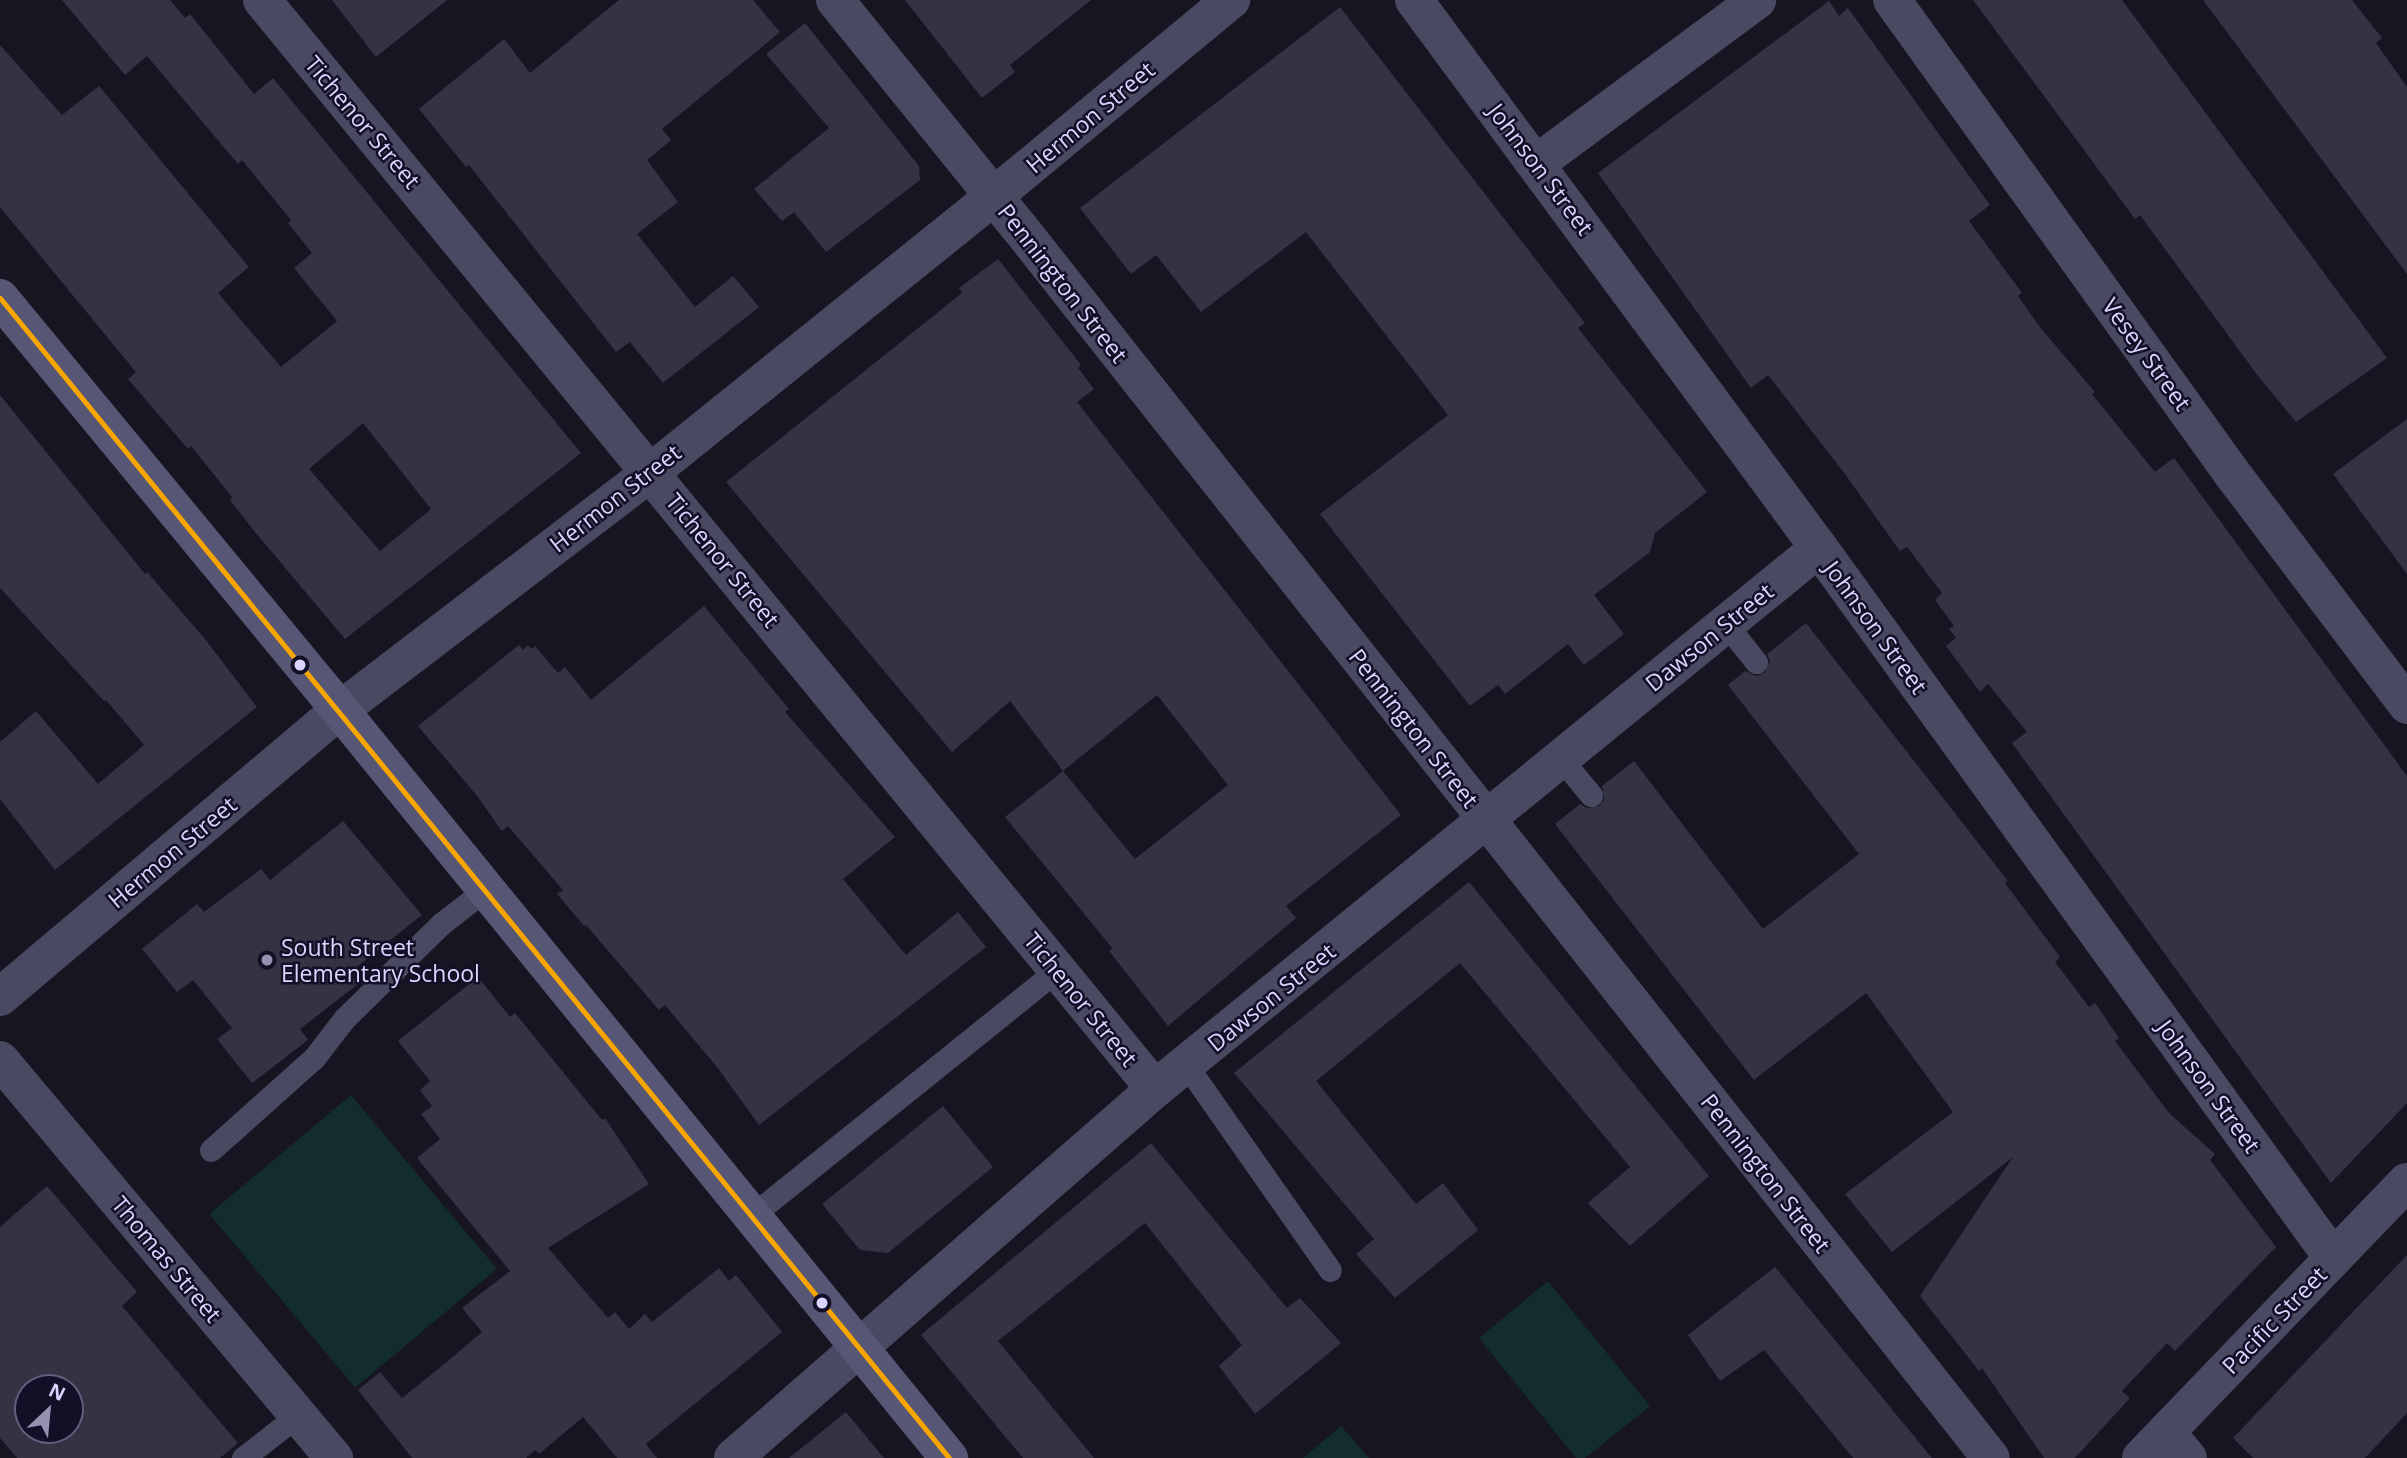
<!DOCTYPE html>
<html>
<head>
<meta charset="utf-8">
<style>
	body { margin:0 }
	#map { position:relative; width:2407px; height:1458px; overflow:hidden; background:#161521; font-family:"Open Sans",sans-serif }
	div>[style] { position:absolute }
	.green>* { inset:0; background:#132d2d; transform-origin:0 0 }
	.building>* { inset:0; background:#343343 }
	.service>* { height:23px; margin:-11.5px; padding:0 11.5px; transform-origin:11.5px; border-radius:11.5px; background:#4a4962 }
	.minor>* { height:38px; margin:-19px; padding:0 19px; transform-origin:19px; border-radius:19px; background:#4a4962 }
	.tertiary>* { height:38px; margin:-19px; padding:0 19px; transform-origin:19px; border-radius:19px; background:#4a4962 }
	.secondary>* { height:38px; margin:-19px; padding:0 19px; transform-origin:19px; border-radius:19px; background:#575675 }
	.bus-1>* { height:5px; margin:-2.5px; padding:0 2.5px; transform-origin:2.5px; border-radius:2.5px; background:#f7a600 }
	.dots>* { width:19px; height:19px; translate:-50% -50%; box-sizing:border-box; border:4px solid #130f27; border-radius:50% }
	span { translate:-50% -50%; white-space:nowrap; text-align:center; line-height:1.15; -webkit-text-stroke:5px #130f27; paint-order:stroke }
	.street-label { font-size:23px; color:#d9d5ff }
	.poi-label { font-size:23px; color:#d9d5ff }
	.left { translate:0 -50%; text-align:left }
	.north { position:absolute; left:14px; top:1374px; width:70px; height:70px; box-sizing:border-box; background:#130f27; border:2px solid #625e7d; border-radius:50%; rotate:26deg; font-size:19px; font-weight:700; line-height:28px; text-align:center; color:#d9d5ff }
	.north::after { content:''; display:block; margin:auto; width:24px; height:32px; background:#9592b1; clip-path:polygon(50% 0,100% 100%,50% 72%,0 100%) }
</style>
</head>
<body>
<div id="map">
	<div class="green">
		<i style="left:351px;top:1095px;width:227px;height:185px;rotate:50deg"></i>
		<i style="clip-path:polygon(1548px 1281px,1650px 1406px,1585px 1458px,1576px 1458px,1479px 1338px)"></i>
		<i style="clip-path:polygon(1341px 1426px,1369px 1458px,1303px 1458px)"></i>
	</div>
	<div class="building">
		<i style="clip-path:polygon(evenodd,62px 0,170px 0,185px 18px,190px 14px,254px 94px,273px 78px,581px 453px,345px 639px,255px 532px,230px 500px,232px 497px,191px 446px,188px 449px,128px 379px,136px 372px,0 207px,0 45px,62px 115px,99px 86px,249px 267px,218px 293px,281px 367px,337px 321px,294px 268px,312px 253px,288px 223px,291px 220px,242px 160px,238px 164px,147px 56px,125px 75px,62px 0,363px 423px,431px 509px,380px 551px,309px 469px,363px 423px)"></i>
		<i style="clip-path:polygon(332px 0,447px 0,376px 57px)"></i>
		<i style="clip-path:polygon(619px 0,753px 0,780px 32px,662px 129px,671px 140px,647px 160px,678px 202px,637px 234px,695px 307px,733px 276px,759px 307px,663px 383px,630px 342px,616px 352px,469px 165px,466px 167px,419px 109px,504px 39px,530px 73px)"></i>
		<i style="clip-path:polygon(905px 0,1091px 0,1010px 65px,1015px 72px,982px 98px)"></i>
		<i style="clip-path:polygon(1973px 0,2122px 0,2387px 358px,2296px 422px,2258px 376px,2140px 215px,2135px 219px)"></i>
		<i style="clip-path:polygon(2203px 0,2352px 0,2382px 38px,2376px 43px,2407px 87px,2407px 274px)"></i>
		<i style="clip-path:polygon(1829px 1px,1839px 16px,1848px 8px,1990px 205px,1969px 221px,2022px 293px,2018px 296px,2039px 326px,2095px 392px,2092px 394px,2155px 472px,2174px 458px,2407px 776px,2407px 1103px,2331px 1183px,2012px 743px,2027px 732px,1988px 684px,1980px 692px,1946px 646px,1956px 638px,1949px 629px,1954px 626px,1935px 600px,1942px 593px,1907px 547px,1900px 551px,1845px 474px,1768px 375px,1751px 388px,1598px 173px)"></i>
		<i style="clip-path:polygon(1340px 7px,1585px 323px,1578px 328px,1707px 492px,1655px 533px,1650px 552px,1594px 595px,1624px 634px,1584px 665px,1568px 644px,1505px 694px,1498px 685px,1470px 706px,1320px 514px,1448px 415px,1306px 232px,1201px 312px,1156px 255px,1131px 274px,1080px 208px)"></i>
		<i style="clip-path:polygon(805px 23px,919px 166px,920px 180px,826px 252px,794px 212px,782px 221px,754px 189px,829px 128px,766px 54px)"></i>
		<i style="clip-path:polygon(evenodd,998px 259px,1081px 365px,1078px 368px,1094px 389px,1077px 402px,1401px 815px,1286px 906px,1296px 918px,1168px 1026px,1109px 951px,1113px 949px,1005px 817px,1063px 771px,1010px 701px,952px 752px,726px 482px,962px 293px,959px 288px,998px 259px,1157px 695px,1228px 785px,1135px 859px,1063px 771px,1157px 695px)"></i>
		<i style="clip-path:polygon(0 395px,145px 574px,147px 572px,205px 639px,257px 707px,55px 870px,0 799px,0 742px,36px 711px,98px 784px,144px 745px,106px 700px,104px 701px,0 588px)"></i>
		<i style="clip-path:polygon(2407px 419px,2407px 574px,2333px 474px)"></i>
		<i style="clip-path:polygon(704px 606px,789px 709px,785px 712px,895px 837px,843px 879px,906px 955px,958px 912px,986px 947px,759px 1125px,717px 1067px,665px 1005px,659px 1010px,586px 925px,584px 926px,557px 894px,563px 890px,508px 826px,502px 831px,478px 797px,418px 726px,519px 645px,523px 650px,528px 645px,531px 649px,535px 646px,558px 673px,565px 667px,591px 700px)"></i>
		<i style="clip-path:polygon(1806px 623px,2008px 881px,2005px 883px,2060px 957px,2055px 962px,2089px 1007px,2095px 1003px,2119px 1038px,2115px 1041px,2169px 1113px,2215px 1154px,2210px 1160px,2276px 1247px,2175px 1351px,2167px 1343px,2122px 1391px,2130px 1398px,2075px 1458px,2044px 1458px,1982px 1368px,1979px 1371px,1920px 1296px,2013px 1157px,1892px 1252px,1845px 1194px,1953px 1112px,1866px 993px,1754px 1080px,1555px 824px,1580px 804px,1587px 808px,1599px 806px,1604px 799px,1602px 786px,1634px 761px,1763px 929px,1859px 854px,1728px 685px,1745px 671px,1757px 676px,1765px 672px,1770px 661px,1767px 654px)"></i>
		<i style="clip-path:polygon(343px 821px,422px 915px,349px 973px,358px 984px,300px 1029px,308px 1040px,252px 1083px,217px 1039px,232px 1028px,193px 980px,177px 992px,142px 949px,197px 904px,204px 912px,261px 869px,270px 880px)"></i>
		<i style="clip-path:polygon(1469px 882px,1709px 1176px,1630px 1246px,1588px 1203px,1630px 1167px,1460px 963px,1316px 1081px,1416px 1204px,1443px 1183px,1478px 1230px,1395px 1298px,1356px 1254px,1374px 1239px,1234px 1073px)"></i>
		<i style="clip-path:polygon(478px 977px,510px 1017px,515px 1013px,602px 1120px,605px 1118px,649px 1184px,548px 1248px,608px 1318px,615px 1312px,629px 1329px,645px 1314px,652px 1322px,719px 1268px,729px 1281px,736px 1275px,782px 1332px,646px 1444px,657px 1458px,617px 1458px,583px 1417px,539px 1454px,535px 1450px,526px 1458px,412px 1458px,358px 1390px,380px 1372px,402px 1398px,442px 1366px,482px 1332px,462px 1308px,510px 1271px,417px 1158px,440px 1139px,421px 1114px,432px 1106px,420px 1090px,430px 1081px,398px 1041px)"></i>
		<i style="clip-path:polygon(943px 1106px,993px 1167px,888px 1253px,860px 1250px,822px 1204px)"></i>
		<i style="clip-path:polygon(1151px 1143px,1287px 1308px,1300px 1298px,1341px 1343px,1255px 1414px,1219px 1366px,1242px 1345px,1145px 1223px,998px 1341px,1094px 1458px,1023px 1458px,921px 1335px)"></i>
		<i style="clip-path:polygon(evenodd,47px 1186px,137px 1292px,122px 1306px,238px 1443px,220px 1458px,17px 1458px,0 1438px,0 1227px,47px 1186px,28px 1388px,70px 1388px,70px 1430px,28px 1430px,28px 1388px)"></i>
		<i style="clip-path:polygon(2407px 1255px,2407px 1413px,2365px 1458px,2253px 1458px,2233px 1438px)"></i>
		<i style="clip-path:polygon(1775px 1267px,1932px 1458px,1853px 1458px,1764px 1350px,1720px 1381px,1688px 1335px)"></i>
		<i style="clip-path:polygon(846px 1412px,884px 1458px,789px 1458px)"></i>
	</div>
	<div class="service">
		<i style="left:1725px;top:623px;width:50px;rotate:51.5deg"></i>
		<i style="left:1561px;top:759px;width:47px;rotate:50.2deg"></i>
		<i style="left:1187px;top:1066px;width:249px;rotate:55deg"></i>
		<i style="left:211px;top:1150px;width:138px;rotate:-41.8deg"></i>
		<i style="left:314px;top:1058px;width:49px;rotate:-52.4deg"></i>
		<i style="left:344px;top:1019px;width:136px;rotate:-44.4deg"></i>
		<i style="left:441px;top:924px;width:57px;rotate:-37.9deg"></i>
		<i style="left:750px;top:1217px;width:394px;rotate:-38.8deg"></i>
		<i style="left:243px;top:1458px;width:70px;rotate:-38deg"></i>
	</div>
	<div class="minor">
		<i style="left:262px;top:0;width:1408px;rotate:50.65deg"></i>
		<i style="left:835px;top:0;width:292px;rotate:51deg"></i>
		<i style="left:1019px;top:227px;width:1568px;rotate:51.71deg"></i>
		<i style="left:1414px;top:0;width:681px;rotate:53.53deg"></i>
		<i style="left:1819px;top:548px;width:877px;rotate:54.1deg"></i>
		<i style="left:1892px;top:0;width:581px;rotate:54.31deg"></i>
		<i style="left:2231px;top:472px;width:292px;rotate:52.9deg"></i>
		<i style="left:1537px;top:163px;width:274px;rotate:-36.5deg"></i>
		<i style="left:0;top:997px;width:445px;rotate:-40.2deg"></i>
		<i style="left:340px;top:710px;width:392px;rotate:-37.4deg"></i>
		<i style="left:651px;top:472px;width:440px;rotate:-38.8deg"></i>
		<i style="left:994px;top:196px;width:308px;rotate:-39.6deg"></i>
		<i style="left:0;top:1060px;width:520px;rotate:50deg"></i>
		<i style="left:2166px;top:1432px;width:34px;rotate:50deg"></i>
		<i style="left:733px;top:1458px;width:561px;rotate:-41.17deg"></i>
		<i style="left:1155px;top:1089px;width:856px;rotate:-39.17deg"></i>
	</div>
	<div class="tertiary">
		<i style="left:2141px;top:1458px;width:383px;rotate:-46.1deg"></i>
	</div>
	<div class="secondary">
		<i style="left:0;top:298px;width:534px;rotate:50.47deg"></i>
		<i style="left:340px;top:710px;width:965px;rotate:50.85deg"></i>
	</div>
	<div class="bus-1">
		<i style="left:0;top:298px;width:1499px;rotate:50.71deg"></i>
	</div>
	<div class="dots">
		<i style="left:300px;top:665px;background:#d9d5ff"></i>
		<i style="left:267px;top:960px;background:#9592b1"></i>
		<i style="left:822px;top:1303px;background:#d9d5ff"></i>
	</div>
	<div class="street-label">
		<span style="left:1090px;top:117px;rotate:-40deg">Hermon Street</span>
		<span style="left:363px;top:122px;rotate:50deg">Tichenor Street</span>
		<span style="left:1541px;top:169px;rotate:53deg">Johnson Street</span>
		<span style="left:1063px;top:283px;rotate:52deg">Pennington Street</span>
		<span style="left:2147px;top:354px;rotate:54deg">Vesey Street</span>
		<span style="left:615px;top:498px;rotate:-38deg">Hermon Street</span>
		<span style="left:723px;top:560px;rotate:51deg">Tichenor Street</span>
		<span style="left:1876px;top:627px;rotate:54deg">Johnson Street</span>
		<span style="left:1709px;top:637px;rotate:-39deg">Dawson Street</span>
		<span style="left:1414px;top:728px;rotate:52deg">Pennington Street</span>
		<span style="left:172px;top:852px;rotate:-40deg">Hermon Street</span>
		<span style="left:1271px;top:997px;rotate:-39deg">Dawson Street</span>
		<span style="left:1081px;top:999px;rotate:51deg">Tichenor Street</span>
		<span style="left:2209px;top:1086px;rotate:54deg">Johnson Street</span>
		<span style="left:1766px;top:1173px;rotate:52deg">Pennington Street</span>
		<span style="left:167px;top:1259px;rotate:50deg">Thomas Street</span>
		<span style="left:2274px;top:1320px;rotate:-46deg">Pacific Street</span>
	</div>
	<div class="poi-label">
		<span class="left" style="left:281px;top:960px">South Street<br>Elementary School</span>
	</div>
	<div class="north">N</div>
</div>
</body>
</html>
